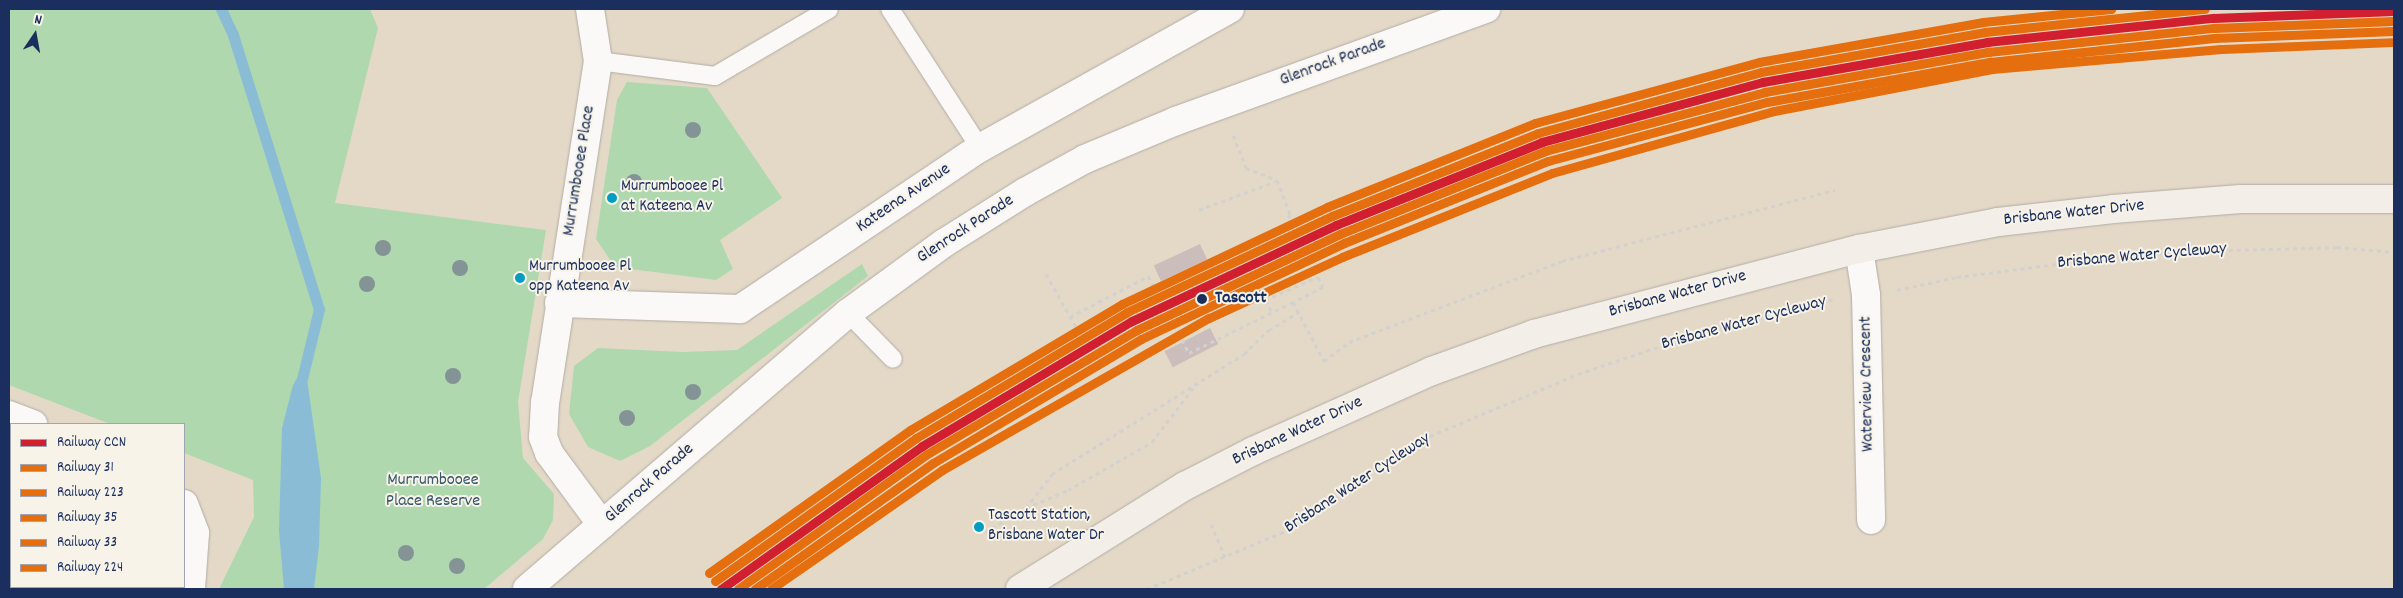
<!DOCTYPE html>
<html>
<head>
<meta charset="utf-8">
<style>
	body { margin:0 }
	#map { position:relative; width:2403px; height:598px; overflow:hidden; background:#e4d9c7; font-family:Dekko,sans-serif }
	div>[style] { position:absolute }
	.green>* { inset:0; background:#afd8ae }
	.water>* { inset:0; background:#8abcd6 }
	.stream>* { height:11px; margin:-5.5px; padding:0 5.5px; transform-origin:5.5px; border-radius:5.5px; background:#8abcd6 }
	.building>* { inset:0; background:#cbbdbb; transform-origin:0 0 }
	.path>* { height:3px; margin-top:-1.5px; transform-origin:0; background:repeating-linear-gradient(90deg,#d3d1cf 0 4px,transparent 0 8px) }
	.roads { filter:drop-shadow(0 0 1px #b1aca5) drop-shadow(0 0 1px #b1aca5) }
	.service>* { height:18px; margin:-9px; padding:0 9px; transform-origin:9px; border-radius:9px; background:#fbf9f7 }
	.minor>* { height:28px; margin:-14px; padding:0 14px; transform-origin:14px; border-radius:14px; background:#fbf9f7 }
	.secondary>* { height:28px; margin:-14px; padding:0 14px; transform-origin:14px; border-radius:14px; background:#f3efe8 }
	.rail-1>* { height:9px; margin:-4.5px; padding:0 4.5px; transform-origin:4.5px; border-radius:4.5px; background:#d11f2f }
	.rail-2>* { height:9px; margin:-4.5px; padding:0 4.5px; transform-origin:4.5px; border-radius:4.5px; background:#e56e0f }
	.rail-3>* { height:9px; margin:-4.5px; padding:0 4.5px; transform-origin:4.5px; border-radius:4.5px; background:#e56e0f }
	.rail-4>* { height:9px; margin:-4.5px; padding:0 4.5px; transform-origin:4.5px; border-radius:4.5px; background:#e56e0f }
	.rail-5>* { height:9px; margin:-4.5px; padding:0 4.5px; transform-origin:4.5px; border-radius:4.5px; background:#e56e0f }
	.rail-6>* { height:9px; margin:-4.5px; padding:0 4.5px; transform-origin:4.5px; border-radius:4.5px; background:#e56e0f }
	.trees>* { width:16px; height:16px; margin:-8px; border-radius:50%; background:#849396 }
	.dots>* { width:14px; height:14px; translate:-50% -50%; box-sizing:border-box; border:2px solid #f7f3e8; border-radius:50% }
	span { translate:-50% -50%; white-space:nowrap; text-align:center; line-height:1.15; -webkit-text-stroke:4px #f7f3e8; paint-order:stroke }
	.bus-label { font-size:17px; color:#1b2f5e }
	.left { translate:0 -50%; text-align:left }
	.street-label { font-size:18px; color:#1b2f5e }
	.stop-label { font-size:18px; color:#1b2f5e; font-weight:700 }
	.park-label { font-size:18px; color:#35596d }
	.frame { position:absolute; inset:0; border:10px solid #1b2f5e; pointer-events:none }
	.legend { position:absolute; left:10px; top:423px; width:175px; height:165px; box-sizing:border-box; background:#f7f3e8; border:1px solid #9fa5b1; margin:0; padding:6px 9px; list-style:none; font-size:15px; color:#1b2f5e }
	.legend li { display:flex; align-items:center; gap:10px; height:25px }
	.legend b { width:25px; border:1px solid #9fa5b1 }
	.north { position:absolute; left:10px; top:10px; width:50px; height:50px; -webkit-text-stroke:4px #f7f3e8; paint-order:stroke; rotate:12deg; font-size:14px; font-weight:700; line-height:20px; text-align:center; color:#1b2f5e }
	.north::after { content:''; display:block; margin:auto; width:18px; height:22px; background:#1b2f5e; clip-path:polygon(50% 0,100% 100%,50% 72%,0 100%) }
</style>
</head>
<body>
<div id="map">
	<div class="green">
		<i style="clip-path:polygon(9px 9px,370px 9px,378px 28px,335px 203px,546px 230px,518px 402px,523px 458px,554px 494px,553px 520px,543px 539px,484px 589px,219px 589px,254px 517px,253px 480px,184px 453px,184px 424px,110px 424px,9px 385px)"></i>
		<i style="clip-path:polygon(627px 82px,707px 88px,782px 198px,720px 240px,733px 269px,716px 280px,615px 267px,596px 239px,617px 100px)"></i>
		<i style="clip-path:polygon(862px 264px,868px 276px,650px 446px,620px 461px,588px 447px,569px 414px,574px 366px,598px 348px,683px 352px,737px 350px)"></i>
	</div>
	<div class="water">
		<i style="clip-path:polygon(305px 365px,321px 478px,319px 546px,314px 589px,284px 589px,279px 531px,282px 428px,293px 385px)"></i>
	</div>
	<div class="stream">
		<i style="left:221px;top:9px;width:29px;rotate:65deg"></i>
		<i style="left:233px;top:35px;width:287px;rotate:72.6deg"></i>
		<i style="left:319px;top:309px;width:72px;rotate:103.7deg"></i>
	</div>
	<div class="building">
		<i style="left:1200px;top:244px;width:17px;height:51px;rotate:65deg"></i>
		<i style="left:1210px;top:328px;width:18px;height:51px;rotate:63deg"></i>
	</div>
	<div class="path">
		<i style="left:1233px;top:135px;width:35px;rotate:68deg"></i>
		<i style="left:1246px;top:168px;width:33px;rotate:21deg"></i>
		<i style="left:1277px;top:180px;width:36px;rotate:69deg"></i>
		<i style="left:1290px;top:214px;width:19px;rotate:111deg"></i>
		<i style="left:1283px;top:232px;width:32px;rotate:156deg"></i>
		<i style="left:1199px;top:210px;width:82px;rotate:-20.6deg"></i>
		<i style="left:1046px;top:274px;width:75px;rotate:60.4deg"></i>
		<i style="left:1897px;top:290px;width:61px;rotate:-12.2deg"></i>
		<i style="left:1957px;top:277px;width:148px;rotate:-7.4deg"></i>
		<i style="left:2104px;top:258px;width:85px;rotate:-4.7deg"></i>
		<i style="left:2189px;top:251px;width:148px;rotate:-1.5deg"></i>
		<i style="left:2337px;top:247px;width:57px;rotate:5deg"></i>
		<i style="left:1262px;top:293px;width:22px;rotate:63deg"></i>
		<i style="left:1265px;top:300px;width:58px;rotate:-23.5deg"></i>
		<i style="left:1318px;top:277px;width:11px;rotate:63deg"></i>
		<i style="left:1323px;top:287px;width:34px;rotate:153deg"></i>
		<i style="left:1293px;top:302px;width:67px;rotate:62.3deg"></i>
		<i style="left:1324px;top:361px;width:31px;rotate:-37deg"></i>
		<i style="left:1349px;top:342px;width:228px;rotate:-20.8deg"></i>
		<i style="left:1562px;top:261px;width:282px;rotate:-14.6deg"></i>
		<i style="left:1070px;top:317px;width:88px;rotate:-27.7deg"></i>
		<i style="left:1148px;top:276px;width:87px;rotate:62deg"></i>
		<i style="left:1189px;top:353px;width:116px;rotate:-26.1deg"></i>
		<i style="left:1026px;top:508px;width:46px;rotate:-23.2deg"></i>
		<i style="left:1068px;top:490px;width:97px;rotate:-29.7deg"></i>
		<i style="left:1152px;top:442px;width:74px;rotate:-52.7deg"></i>
		<i style="left:1211px;top:524px;width:36px;rotate:67deg"></i>
		<i style="left:985px;top:532px;width:48px;rotate:-30.3deg"></i>
		<i style="left:1026px;top:508px;width:43px;rotate:-52.6deg"></i>
		<i style="left:1052px;top:474px;width:226px;rotate:-32deg"></i>
		<i style="left:1244px;top:354px;width:35px;rotate:-44deg"></i>
		<i style="left:1269px;top:330px;width:35px;rotate:-31deg"></i>
		<i style="left:1147px;top:589px;width:153px;rotate:-22.7deg"></i>
		<i style="left:1288px;top:530px;width:170px;rotate:-33.5deg"></i>
		<i style="left:1430px;top:436px;width:160px;rotate:-22.7deg"></i>
		<i style="left:1578px;top:374px;width:141px;rotate:-18.6deg"></i>
		<i style="left:1712px;top:329px;width:126px;rotate:-13.8deg"></i>
	</div>
	<div class="roads">
		<div class="service">
			<i style="left:890px;top:9px;width:166px;rotate:57.1deg"></i>
			<i style="left:598px;top:61px;width:118px;rotate:7.3deg"></i>
			<i style="left:715px;top:76px;width:132px;rotate:-30.4deg"></i>
			<i style="left:848px;top:313px;width:64px;rotate:45.6deg"></i>
		</div>
		<div class="minor">
			<i style="left:590px;top:9px;width:53px;rotate:81.3deg"></i>
			<i style="left:598px;top:61px;width:345px;rotate:98.8deg"></i>
			<i style="left:545px;top:402px;width:35px;rotate:93deg"></i>
			<i style="left:543px;top:437px;width:17px;rotate:69deg"></i>
			<i style="left:549px;top:453px;width:89px;rotate:53.6deg"></i>
			<i style="left:1859px;top:249px;width:47px;rotate:81.3deg"></i>
			<i style="left:1866px;top:295px;width:225px;rotate:88.7deg"></i>
			<i style="left:559px;top:303px;width:181px;rotate:1.9deg"></i>
			<i style="left:740px;top:309px;width:289px;rotate:-33.9deg"></i>
			<i style="left:980px;top:148px;width:286px;rotate:-29.1deg"></i>
			<i style="left:9px;top:415px;width:26px;rotate:21deg"></i>
			<i style="left:184px;top:504px;width:31px;rotate:69deg"></i>
			<i style="left:195px;top:533px;width:56px;rotate:94.1deg"></i>
			<i style="left:527px;top:589px;width:423px;rotate:-40.7deg"></i>
			<i style="left:848px;top:313px;width:119px;rotate:-36.1deg"></i>
			<i style="left:944px;top:243px;width:96px;rotate:-32.2deg"></i>
			<i style="left:1025px;top:192px;width:68px;rotate:-28.8deg"></i>
			<i style="left:1085px;top:159px;width:99px;rotate:-22.7deg"></i>
			<i style="left:1176px;top:121px;width:330px;rotate:-19.9deg"></i>
		</div>
		<div class="secondary">
			<i style="left:1020px;top:589px;width:195px;rotate:-32deg"></i>
			<i style="left:1185px;top:486px;width:76px;rotate:-27.2deg"></i>
			<i style="left:1253px;top:451px;width:196px;rotate:-24.1deg"></i>
			<i style="left:1432px;top:371px;width:109px;rotate:-19.9deg"></i>
			<i style="left:1534px;top:334px;width:336px;rotate:-14.7deg"></i>
			<i style="left:1859px;top:249px;width:142px;rotate:-11deg"></i>
			<i style="left:1998px;top:222px;width:116px;rotate:-6.4deg"></i>
			<i style="left:2113px;top:209px;width:128px;rotate:-4.5deg"></i>
			<i style="left:2241px;top:199px;width:153px"></i>
		</div>
	</div>
	<div class="rail-1">
		<i style="left:721px;top:589px;width:247px;rotate:-35.4deg"></i>
		<i style="left:922px;top:446px;width:244px;rotate:-30.8deg"></i>
		<i style="left:1132px;top:321px;width:225px;rotate:-25.2deg"></i>
		<i style="left:1336px;top:225px;width:222px;rotate:-21.9deg"></i>
		<i style="left:1542px;top:142px;width:229px;rotate:-15.2deg"></i>
		<i style="left:1763px;top:82px;width:228px;rotate:-10.1deg"></i>
		<i style="left:1987px;top:42px;width:227px;rotate:-6.1deg"></i>
		<i style="left:2213px;top:18px;width:181px;rotate:-2.2deg"></i>
	</div>
	<div class="rail-2">
		<i style="left:738px;top:589px;width:232px;rotate:-35.5deg"></i>
		<i style="left:927px;top:454px;width:244px;rotate:-30.6deg"></i>
		<i style="left:1137px;top:330px;width:225px;rotate:-25.3deg"></i>
		<i style="left:1340px;top:234px;width:221px;rotate:-22deg"></i>
		<i style="left:1545px;top:151px;width:228px;rotate:-15deg"></i>
		<i style="left:1765px;top:92px;width:227px;rotate:-10.2deg"></i>
		<i style="left:1988px;top:52px;width:227px;rotate:-6.1deg"></i>
		<i style="left:2214px;top:28px;width:180px;rotate:-2.2deg"></i>
	</div>
	<div class="rail-3">
		<i style="left:715px;top:581px;width:247px;rotate:-35.4deg"></i>
		<i style="left:916px;top:438px;width:246px;rotate:-30.8deg"></i>
		<i style="left:1127px;top:312px;width:226px;rotate:-25.1deg"></i>
		<i style="left:1332px;top:216px;width:222px;rotate:-21.9deg"></i>
		<i style="left:1538px;top:133px;width:231px;rotate:-15.3deg"></i>
		<i style="left:1761px;top:72px;width:228px;rotate:-10.1deg"></i>
		<i style="left:1985px;top:32px;width:221px;rotate:-6deg"></i>
	</div>
	<div class="rail-4">
		<i style="left:755px;top:589px;width:218px;rotate:-35.3deg"></i>
		<i style="left:933px;top:463px;width:242px;rotate:-30.8deg"></i>
		<i style="left:1141px;top:339px;width:225px;rotate:-25.3deg"></i>
		<i style="left:1344px;top:243px;width:220px;rotate:-21.9deg"></i>
		<i style="left:1548px;top:161px;width:227px;rotate:-15.1deg"></i>
		<i style="left:1767px;top:102px;width:227px;rotate:-10.2deg"></i>
		<i style="left:1990px;top:62px;width:225px;rotate:-6.1deg"></i>
		<i style="left:2214px;top:38px;width:180px;rotate:-2.2deg"></i>
	</div>
	<div class="rail-5">
		<i style="left:709px;top:573px;width:247px;rotate:-35.4deg"></i>
		<i style="left:910px;top:430px;width:247px;rotate:-30.7deg"></i>
		<i style="left:1122px;top:304px;width:227px;rotate:-25.3deg"></i>
		<i style="left:1327px;top:207px;width:224px;rotate:-22deg"></i>
		<i style="left:1535px;top:123px;width:232px;rotate:-15.2deg"></i>
		<i style="left:1759px;top:62px;width:228px;rotate:-10.1deg"></i>
		<i style="left:1983px;top:22px;width:129px;rotate:-5.8deg"></i>
	</div>
	<div class="rail-6">
		<i style="left:771px;top:589px;width:208px;rotate:-34.8deg"></i>
		<i style="left:942px;top:470px;width:307px;rotate:-29.7deg"></i>
		<i style="left:1209px;top:318px;width:146px;rotate:-24.6deg"></i>
		<i style="left:1342px;top:257px;width:226px;rotate:-21.8deg"></i>
		<i style="left:1552px;top:173px;width:230px;rotate:-15.6deg"></i>
		<i style="left:1774px;top:111px;width:222px;rotate:-10.9deg"></i>
		<i style="left:1992px;top:69px;width:230px;rotate:-5deg"></i>
		<i style="left:2221px;top:49px;width:173px;rotate:-2.3deg"></i>
	</div>
	<div class="trees">
		<i style="left:693px;top:130px"></i>
		<i style="left:634px;top:182px"></i>
		<i style="left:383px;top:248px"></i>
		<i style="left:460px;top:268px"></i>
		<i style="left:367px;top:284px"></i>
		<i style="left:453px;top:376px"></i>
		<i style="left:693px;top:392px"></i>
		<i style="left:627px;top:418px"></i>
		<i style="left:406px;top:553px"></i>
		<i style="left:457px;top:566px"></i>
	</div>
	<div class="dots">
		<i style="left:612px;top:198px;background:#039dc3"></i>
		<i style="left:520px;top:278px;background:#039dc3"></i>
		<i style="left:1202px;top:299px;background:#1b2f5e"></i>
		<i style="left:979px;top:527px;background:#039dc3"></i>
	</div>
	<div class="bus-label">
		<span class="left" style="left:621px;top:198px">Murrumbooee Pl<br>at Kateena Av</span>
		<span class="left" style="left:529px;top:278px">Murrumbooee Pl<br>opp Kateena Av</span>
		<span class="left" style="left:988px;top:527px">Tascott Station,<br>Brisbane Water Dr</span>
	</div>
	<div class="street-label">
		<span style="left:1333px;top:63px;rotate:-20deg">Glenrock Parade</span>
		<span style="left:580px;top:171px;rotate:-81deg">Murrumbooee Place</span>
		<span style="left:904px;top:199px;rotate:-34deg">Kateena Avenue</span>
		<span style="left:2074px;top:214px;rotate:-6deg">Brisbane Water Drive</span>
		<span style="left:966px;top:230px;rotate:-33deg">Glenrock Parade</span>
		<span style="left:2142px;top:257px;rotate:-5deg">Brisbane Water Cycleway</span>
		<span style="left:1678px;top:295px;rotate:-15deg">Brisbane Water Drive</span>
		<span style="left:1744px;top:324px;rotate:-15deg">Brisbane Water Cycleway</span>
		<span style="left:1868px;top:384px;rotate:-91deg">Waterview Crescent</span>
		<span style="left:1298px;top:432px;rotate:-25deg">Brisbane Water Drive</span>
		<span style="left:650px;top:484px;rotate:-41deg">Glenrock Parade</span>
		<span style="left:1358px;top:484px;rotate:-33deg">Brisbane Water Cycleway</span>
	</div>
	<div class="stop-label">
		<span class="left" style="left:1215px;top:299px">Tascott</span>
	</div>
	<div class="park-label">
		<span style="left:433px;top:492px">Murrumbooee<br>Place Reserve</span>
	</div>
	<div class="frame"></div>
	<ul class="legend">
	<li><b style="height:6px;background:#d11f2f"></b>Railway CCN</li>
	<li><b style="height:6px;background:#e56e0f"></b>Railway 31</li>
	<li><b style="height:6px;background:#e56e0f"></b>Railway 223</li>
	<li><b style="height:6px;background:#e56e0f"></b>Railway 35</li>
	<li><b style="height:6px;background:#e56e0f"></b>Railway 33</li>
	<li><b style="height:6px;background:#e56e0f"></b>Railway 224</li>
	</ul>
	<div class="north">N</div>
</div>
</body>
</html>
